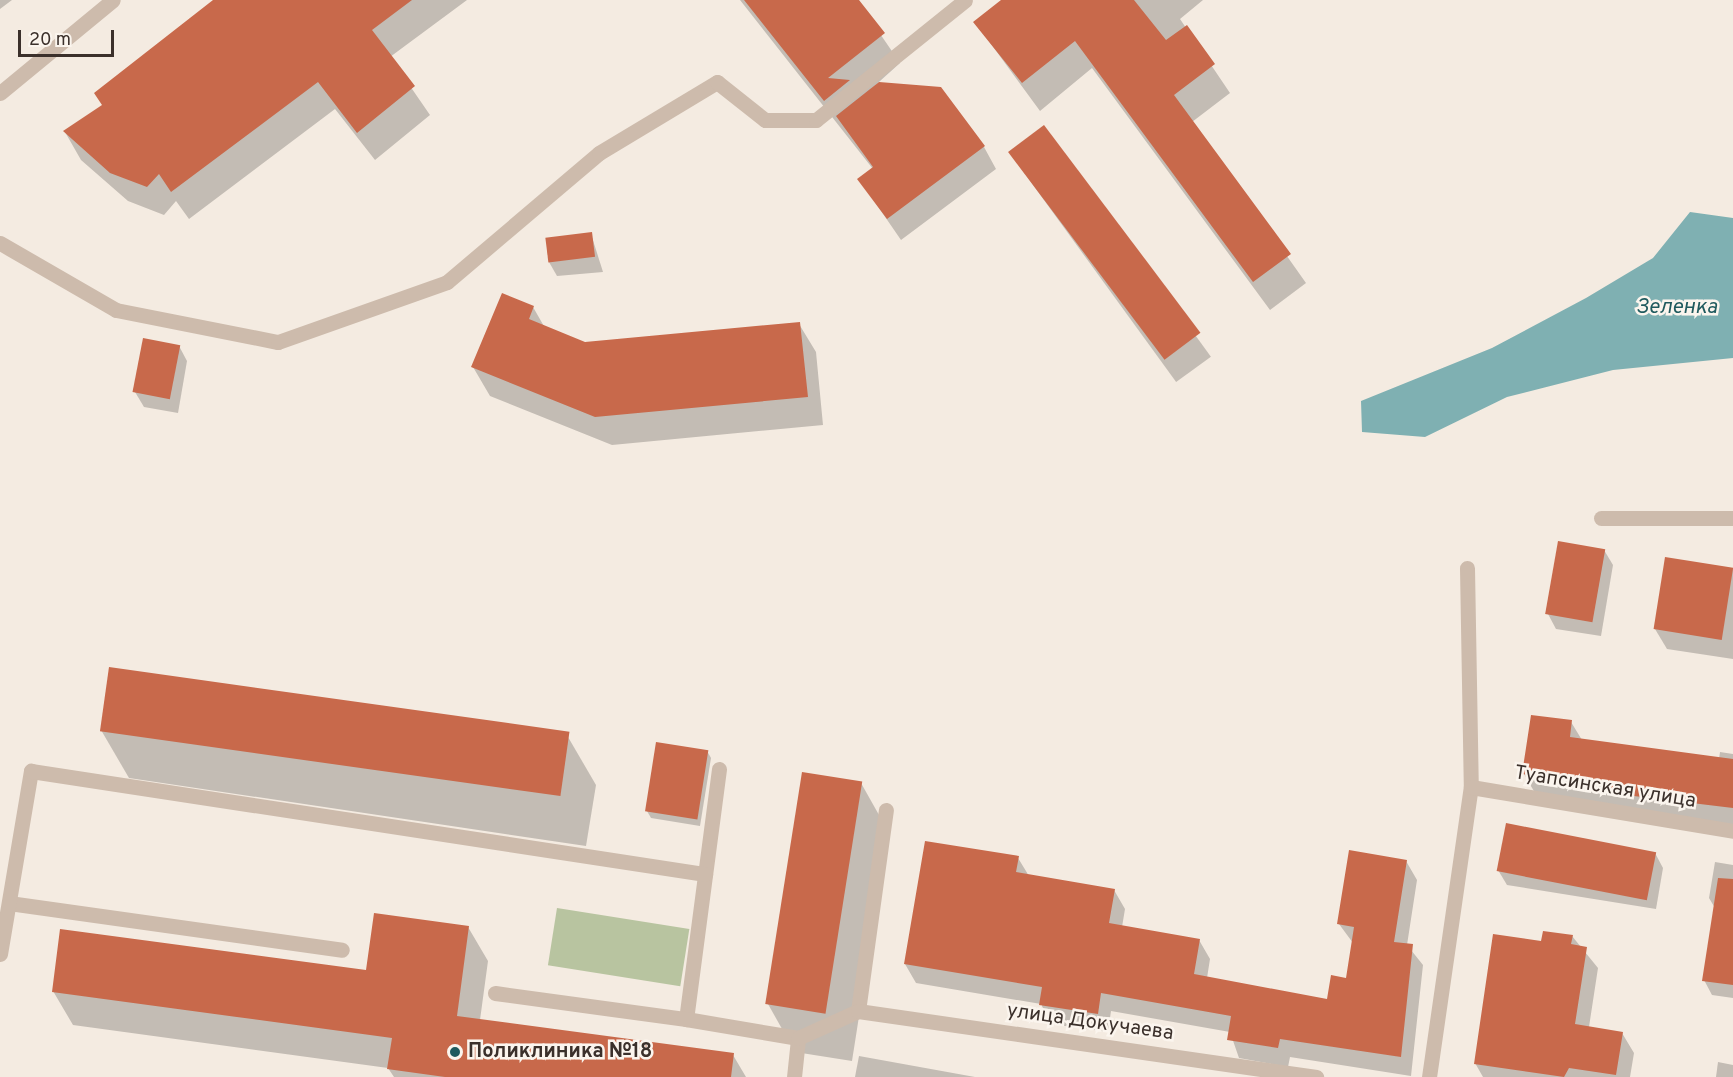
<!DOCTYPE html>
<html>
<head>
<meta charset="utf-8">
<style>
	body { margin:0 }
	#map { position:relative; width:1733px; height:1077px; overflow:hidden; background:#f4ebe1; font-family:Overpass,sans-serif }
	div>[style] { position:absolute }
	.green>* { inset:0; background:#b8c4a0; transform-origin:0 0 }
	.water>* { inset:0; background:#7fb0b2 }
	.shadow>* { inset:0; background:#0003; transform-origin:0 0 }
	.building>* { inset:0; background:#c8694b; transform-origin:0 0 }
	.lane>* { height:15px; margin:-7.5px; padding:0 7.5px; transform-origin:7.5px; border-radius:7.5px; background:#cdbbac }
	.street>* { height:15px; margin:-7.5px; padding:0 7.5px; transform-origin:7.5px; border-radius:7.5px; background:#cdbbac }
	.dots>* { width:16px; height:16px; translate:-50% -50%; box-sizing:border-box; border:3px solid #fbf5ee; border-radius:50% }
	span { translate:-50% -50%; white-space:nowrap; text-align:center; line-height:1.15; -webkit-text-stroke:5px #fbf5ee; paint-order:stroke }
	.street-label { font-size:20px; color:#3b302b }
	.poi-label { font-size:20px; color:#3b302b; font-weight:700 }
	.left { translate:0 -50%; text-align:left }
	.water-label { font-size:21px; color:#1f5a5e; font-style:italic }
	.scale { position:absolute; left:18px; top:30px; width:96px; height:27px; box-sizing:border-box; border:3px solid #3b302b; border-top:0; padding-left:8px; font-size:18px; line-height:21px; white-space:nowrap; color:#3b302b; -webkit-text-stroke:4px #fbf5ee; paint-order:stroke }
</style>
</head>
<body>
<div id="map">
	<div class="green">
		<i style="left:557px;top:908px;width:134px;height:58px;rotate:9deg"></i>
	</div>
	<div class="water">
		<i style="clip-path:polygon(1690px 212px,1733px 218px,1733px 358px,1613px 370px,1507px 397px,1425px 437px,1362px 432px,1361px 401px,1492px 348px,1586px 298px,1653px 258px)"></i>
	</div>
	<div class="shadow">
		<i style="clip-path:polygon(0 0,12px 0,0 9px)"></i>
		<i style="clip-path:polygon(215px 0,467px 0,390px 57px,430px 115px,375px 160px,335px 109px,189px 219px,176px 201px,164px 215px,128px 201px,81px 160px,65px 132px,103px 106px)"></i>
		<i style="clip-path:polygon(740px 0,857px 0,900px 63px,860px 99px,984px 147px,996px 169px,901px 240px,859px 179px,873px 169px)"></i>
		<i style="clip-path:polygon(1003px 0,1203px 0,1180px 19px,1230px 93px,1192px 122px,1306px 283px,1270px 310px,1092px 68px,1040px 111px,975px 22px)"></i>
		<i style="left:1044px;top:127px;width:284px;height:43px;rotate:54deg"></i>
		<i style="clip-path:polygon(591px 234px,603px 272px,557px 276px,549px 262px)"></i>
		<i style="clip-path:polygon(533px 307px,545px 328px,585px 344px,799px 324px,816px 352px,823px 425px,612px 445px,490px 396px,473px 367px)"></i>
		<i style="clip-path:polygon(179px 346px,187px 361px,178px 413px,144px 407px,135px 392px)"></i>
		<i style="clip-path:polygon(1604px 550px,1613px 565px,1601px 636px,1556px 629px,1548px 614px)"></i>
		<i style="clip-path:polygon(1666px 559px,1733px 569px,1733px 659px,1667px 649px,1655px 629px)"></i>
		<i style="clip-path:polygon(1571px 722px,1582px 740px,1719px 759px,1720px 752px,1733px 754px,1733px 828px,1535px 793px,1524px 774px)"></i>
		<i style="clip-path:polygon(101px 730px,568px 737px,596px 785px,586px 846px,129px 778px)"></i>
		<i style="clip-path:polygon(707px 751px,711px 758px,700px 826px,651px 818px,647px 811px)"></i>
		<i style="clip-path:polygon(861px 783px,888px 831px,852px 1061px,795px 1052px,768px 1004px)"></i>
		<i style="clip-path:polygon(1655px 853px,1663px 868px,1656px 909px,1507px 885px,1498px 870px)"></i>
		<i style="clip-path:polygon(1018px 858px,1029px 876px,1114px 890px,1125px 909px,1122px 927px,1199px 940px,1210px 959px,1207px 978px,1329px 1000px,1348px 979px,1353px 943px,1339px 924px,1406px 861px,1417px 880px,1407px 945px,1423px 965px,1411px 1076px,1290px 1057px,1288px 1067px,1239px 1058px,1230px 1032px,1111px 1011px,1108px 1032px,1051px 1024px,1041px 1004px,916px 983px,905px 964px)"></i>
		<i style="clip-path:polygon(1715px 862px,1733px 865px,1733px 998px,1712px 995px,1704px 980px,1715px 908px,1709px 898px)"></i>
		<i style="clip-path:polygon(468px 927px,488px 961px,480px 1020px,733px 1055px,746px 1077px,394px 1077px,388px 1068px,73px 1025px,53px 991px,368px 972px)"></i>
		<i style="clip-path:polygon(1572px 936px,1598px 968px,1589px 1027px,1622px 1033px,1634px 1053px,1630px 1077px,1483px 1077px,1475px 1063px,1542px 943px)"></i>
		<i style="clip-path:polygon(859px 1056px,975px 1077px,855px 1077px)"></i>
		<i style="clip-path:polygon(1718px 1062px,1733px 1065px,1733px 1077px,1716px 1077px)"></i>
	</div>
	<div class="building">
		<i style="clip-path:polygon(213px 0,412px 0,372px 30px,415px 86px,357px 133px,318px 82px,171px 192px,159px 174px,147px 187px,110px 173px,63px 131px,102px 105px,94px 93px)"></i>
		<i style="clip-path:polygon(744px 0,859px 0,885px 33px,828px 78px,850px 80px,824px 101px)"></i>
		<i style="clip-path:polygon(1001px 0,1134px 0,1166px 40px,1187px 25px,1215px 64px,1174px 95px,1291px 254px,1253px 282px,1075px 41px,1022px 83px,973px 22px)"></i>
		<i style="clip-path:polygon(879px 82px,941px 87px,985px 146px,887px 219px,857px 179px,873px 167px,836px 116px)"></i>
		<i style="left:1044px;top:125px;width:260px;height:45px;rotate:53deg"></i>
		<i style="left:592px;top:232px;width:25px;height:47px;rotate:83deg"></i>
		<i style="clip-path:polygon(502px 293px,534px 306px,529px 319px,585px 342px,800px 322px,808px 397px,595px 417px,471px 367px)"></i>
		<i style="left:143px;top:338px;width:38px;height:55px;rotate:11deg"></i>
		<i style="left:1558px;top:541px;width:48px;height:74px;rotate:10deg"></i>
		<i style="left:1665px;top:557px;width:69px;height:73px;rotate:9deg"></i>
		<i style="left:109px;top:667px;width:465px;height:65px;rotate:8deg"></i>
		<i style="clip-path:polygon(1531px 715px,1572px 720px,1570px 737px,1733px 759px,1733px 808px,1609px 793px,1609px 787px,1522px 774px)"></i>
		<i style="left:656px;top:742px;width:53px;height:70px;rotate:9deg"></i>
		<i style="left:802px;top:772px;width:61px;height:235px;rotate:9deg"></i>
		<i style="left:1506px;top:823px;width:153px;height:49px;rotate:11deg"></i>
		<i style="clip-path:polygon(925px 841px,1019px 856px,1016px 872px,1115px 889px,1109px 923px,1200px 939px,1194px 974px,1327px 999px,1331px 975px,1346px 978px,1354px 927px,1337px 924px,1349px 850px,1407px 860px,1394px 942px,1413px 944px,1401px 1057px,1280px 1039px,1278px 1048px,1227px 1040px,1231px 1016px,1101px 993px,1098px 1014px,1039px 1005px,1042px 987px,904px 964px)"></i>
		<i style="clip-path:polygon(1718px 878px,1733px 879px,1733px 985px,1702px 981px)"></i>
		<i style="clip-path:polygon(374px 913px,469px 926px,457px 1016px,734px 1053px,731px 1077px,445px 1077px,387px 1069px,392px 1038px,52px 992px,60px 929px,366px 970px)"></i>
		<i style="clip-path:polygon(1543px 931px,1573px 935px,1571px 944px,1587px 947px,1575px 1024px,1623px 1032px,1616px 1075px,1569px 1068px,1564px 1077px,1474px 1064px,1493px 934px,1541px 941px)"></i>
	</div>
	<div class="lane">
		<i style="left:0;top:93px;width:146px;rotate:-39.5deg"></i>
		<i style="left:0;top:243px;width:134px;rotate:30deg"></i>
		<i style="left:116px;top:310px;width:165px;rotate:11.2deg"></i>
		<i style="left:278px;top:342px;width:179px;rotate:-19.5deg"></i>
		<i style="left:447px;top:282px;width:199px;rotate:-40.3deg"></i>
		<i style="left:599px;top:153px;width:138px;rotate:-31deg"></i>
		<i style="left:717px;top:82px;width:61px;rotate:38.4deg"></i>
		<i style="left:765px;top:120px;width:51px"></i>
		<i style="left:816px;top:120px;width:191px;rotate:-38.8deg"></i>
		<i style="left:1467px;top:568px;width:219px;rotate:89deg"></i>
		<i style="left:719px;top:769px;width:252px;rotate:97.5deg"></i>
		<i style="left:686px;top:1019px;width:114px;rotate:9.6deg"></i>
		<i style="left:9px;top:903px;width:336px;rotate:8deg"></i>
		<i style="left:0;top:954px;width:186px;rotate:-80.4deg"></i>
		<i style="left:31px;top:771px;width:682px;rotate:8.69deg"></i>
		<i style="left:495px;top:993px;width:193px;rotate:7.8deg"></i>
		<i style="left:858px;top:1011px;width:203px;rotate:-82.1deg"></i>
	</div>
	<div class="street">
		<i style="left:1601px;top:518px;width:132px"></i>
		<i style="left:794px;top:1077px;width:39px;rotate:-84deg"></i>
		<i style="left:798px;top:1038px;width:66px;rotate:-24.2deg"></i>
		<i style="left:858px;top:1011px;width:463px;rotate:8.2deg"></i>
		<i style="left:1429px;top:1077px;width:293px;rotate:-81.8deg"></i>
		<i style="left:1471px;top:787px;width:266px;rotate:9.5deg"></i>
	</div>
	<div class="dots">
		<i style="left:455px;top:1052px;background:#1f5a5e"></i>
	</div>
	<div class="street-label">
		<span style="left:1605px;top:788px;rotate:9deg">Туапсинская улица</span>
		<span style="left:1090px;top:1023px;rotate:8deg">улица Докучаева</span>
	</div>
	<div class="poi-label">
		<span class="left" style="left:468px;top:1052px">Поликлиника №18</span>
	</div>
	<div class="water-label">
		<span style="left:1677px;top:308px">Зеленка</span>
	</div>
	<div class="scale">20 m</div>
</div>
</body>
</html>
